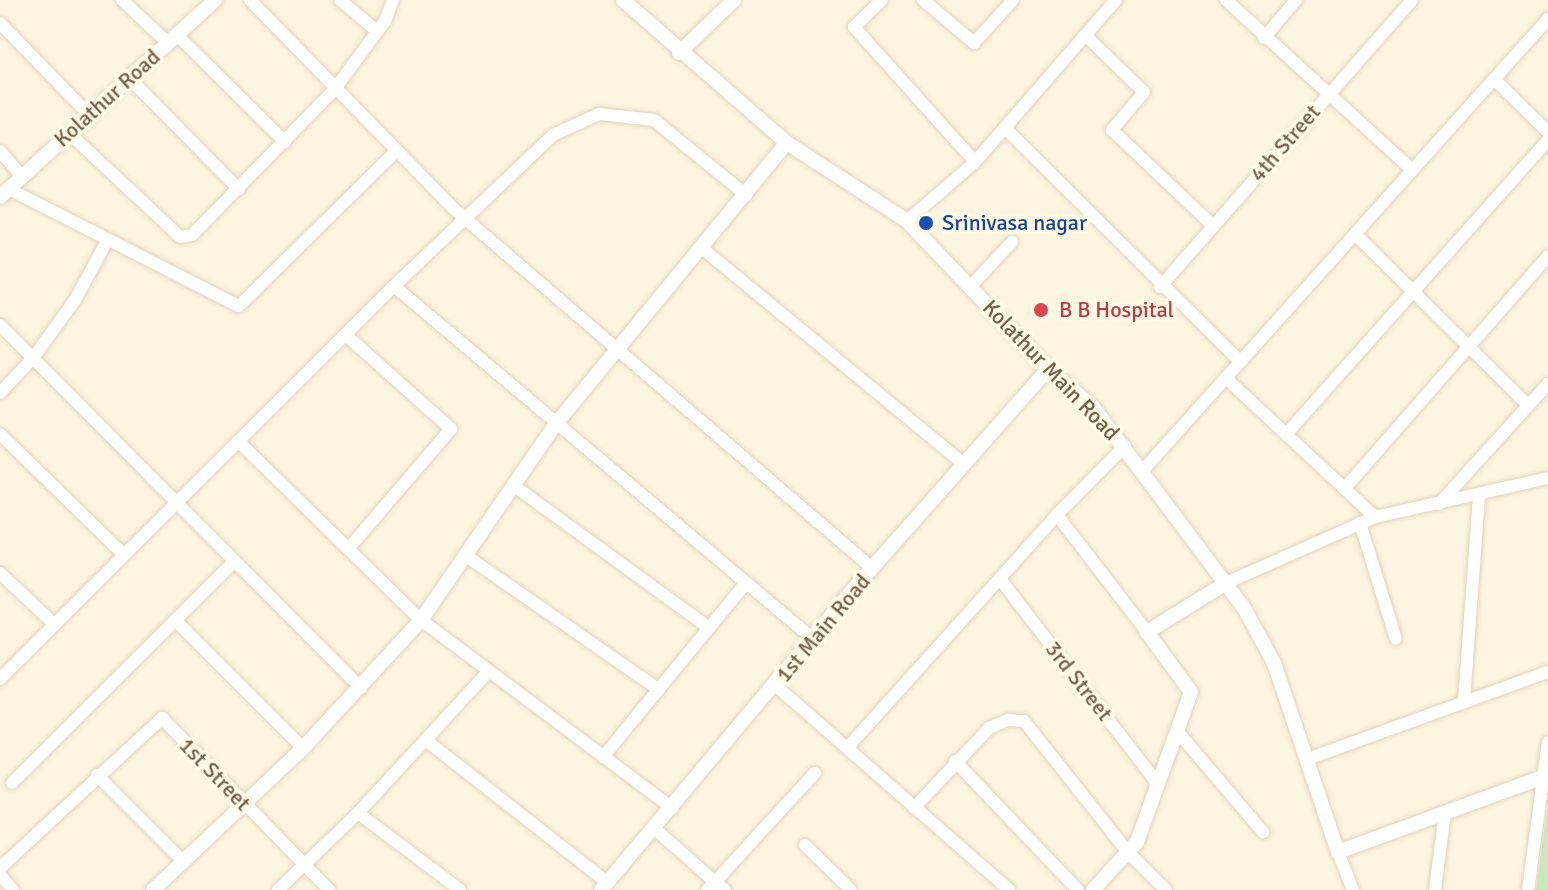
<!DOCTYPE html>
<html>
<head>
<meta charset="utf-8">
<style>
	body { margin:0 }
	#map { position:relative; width:1548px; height:890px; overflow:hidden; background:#fcf6e0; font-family:Signika,sans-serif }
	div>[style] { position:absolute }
	.green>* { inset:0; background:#c9e9bf }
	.roads { filter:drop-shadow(0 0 2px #e0d3bc) drop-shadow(0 0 2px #e0d3bc) }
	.minor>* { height:12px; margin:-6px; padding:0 6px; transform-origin:6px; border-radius:6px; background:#fff }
	.tertiary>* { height:14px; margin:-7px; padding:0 7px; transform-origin:7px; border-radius:7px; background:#fff }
	.dots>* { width:22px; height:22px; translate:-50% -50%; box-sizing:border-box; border:4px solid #fff9e6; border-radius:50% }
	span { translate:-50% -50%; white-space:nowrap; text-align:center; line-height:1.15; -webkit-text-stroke:8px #fff9e6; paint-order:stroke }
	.street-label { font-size:22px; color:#725e48 }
	.transit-label { font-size:22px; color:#164399 }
	.left { translate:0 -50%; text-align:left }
	.health-label { font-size:22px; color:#be3a42 }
</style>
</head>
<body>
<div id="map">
	<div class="green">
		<i style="clip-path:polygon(1548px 804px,1548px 890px,1536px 890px)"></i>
	</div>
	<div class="roads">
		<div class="minor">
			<i style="left:122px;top:0;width:63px;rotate:43.1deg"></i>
			<i style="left:250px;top:0;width:292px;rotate:45.7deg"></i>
			<i style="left:454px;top:209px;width:551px;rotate:40.66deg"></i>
			<i style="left:340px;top:0;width:48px;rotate:40deg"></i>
			<i style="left:882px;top:0;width:39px;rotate:136deg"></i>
			<i style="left:854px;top:27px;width:181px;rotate:48.1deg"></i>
			<i style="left:923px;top:0;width:67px;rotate:40.1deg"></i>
			<i style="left:974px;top:43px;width:58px;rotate:-47.8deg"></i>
			<i style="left:1226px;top:0;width:252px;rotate:42.4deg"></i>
			<i style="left:0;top:23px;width:128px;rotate:45.9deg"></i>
			<i style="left:177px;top:35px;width:152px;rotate:44.7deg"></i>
			<i style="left:1085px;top:35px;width:82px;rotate:44deg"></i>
			<i style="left:1144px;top:92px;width:50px;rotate:130.1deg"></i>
			<i style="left:1112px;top:130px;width:139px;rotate:43.5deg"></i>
			<i style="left:1264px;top:38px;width:50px;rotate:-49.9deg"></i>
			<i style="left:130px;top:79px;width:155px;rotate:45.3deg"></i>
			<i style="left:1494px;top:79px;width:76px;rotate:44.5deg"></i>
			<i style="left:1005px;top:128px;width:332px;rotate:44.8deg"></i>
			<i style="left:69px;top:133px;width:152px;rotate:43.1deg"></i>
			<i style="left:180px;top:237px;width:12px;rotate:-9deg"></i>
			<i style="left:192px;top:235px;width:203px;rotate:-45.6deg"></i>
			<i style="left:334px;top:90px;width:86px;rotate:-53.5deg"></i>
			<i style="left:385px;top:21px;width:22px;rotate:-69deg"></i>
			<i style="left:0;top:151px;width:33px;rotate:49deg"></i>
			<i style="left:9px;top:189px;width:258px;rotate:27deg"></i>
			<i style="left:239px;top:306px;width:219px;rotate:-44.6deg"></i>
			<i style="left:907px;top:221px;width:90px;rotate:-40.9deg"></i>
			<i style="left:975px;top:162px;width:215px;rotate:-49deg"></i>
			<i style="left:1355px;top:234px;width:243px;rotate:44.7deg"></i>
			<i style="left:703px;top:249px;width:337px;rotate:39.5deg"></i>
			<i style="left:394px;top:286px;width:548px;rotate:40.11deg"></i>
			<i style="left:970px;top:287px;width:62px;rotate:-47deg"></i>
			<i style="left:1160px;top:287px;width:382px;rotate:-48.7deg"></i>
			<i style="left:0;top:325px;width:512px;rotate:45.16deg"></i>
			<i style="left:347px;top:336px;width:140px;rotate:41.8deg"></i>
			<i style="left:451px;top:429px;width:158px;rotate:130.6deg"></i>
			<i style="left:1228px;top:380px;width:201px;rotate:43deg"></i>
			<i style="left:0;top:393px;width:48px;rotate:-46.7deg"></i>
			<i style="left:33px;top:358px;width:72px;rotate:-54.1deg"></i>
			<i style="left:75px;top:300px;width:69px;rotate:-61.6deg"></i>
			<i style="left:1288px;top:432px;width:391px;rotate:-48.3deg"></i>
			<i style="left:0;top:434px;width:173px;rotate:44.3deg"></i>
			<i style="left:238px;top:441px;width:256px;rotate:44.4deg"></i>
			<i style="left:421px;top:620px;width:314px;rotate:36.8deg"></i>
			<i style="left:1125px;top:446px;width:97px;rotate:134.6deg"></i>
			<i style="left:1057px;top:515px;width:148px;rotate:52.4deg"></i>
			<i style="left:1144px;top:469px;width:605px;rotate:-48.08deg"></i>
			<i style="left:513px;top:485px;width:243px;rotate:36.1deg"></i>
			<i style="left:1345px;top:488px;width:308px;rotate:-48.8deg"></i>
			<i style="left:1439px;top:504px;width:162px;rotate:-47.8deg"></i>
			<i style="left:1360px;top:523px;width:121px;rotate:72.8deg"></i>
			<i style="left:465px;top:555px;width:236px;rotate:34.8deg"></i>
			<i style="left:0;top:573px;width:73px;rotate:43.3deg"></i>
			<i style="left:1000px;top:579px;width:259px;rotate:52.4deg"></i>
			<i style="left:1226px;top:583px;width:163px;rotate:-23.9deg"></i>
			<i style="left:1375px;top:517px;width:177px;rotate:-12.7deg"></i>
			<i style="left:175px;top:620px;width:181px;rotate:45deg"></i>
			<i style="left:0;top:679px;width:556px;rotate:-44.93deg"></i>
			<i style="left:394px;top:286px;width:219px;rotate:-43.5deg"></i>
			<i style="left:553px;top:135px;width:51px;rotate:-24.5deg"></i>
			<i style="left:599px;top:114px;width:55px;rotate:6.2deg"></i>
			<i style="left:654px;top:120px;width:119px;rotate:39.2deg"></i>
			<i style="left:775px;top:685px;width:311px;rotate:41.2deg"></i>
			<i style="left:1464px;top:701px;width:206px;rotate:-85.8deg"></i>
			<i style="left:1177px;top:731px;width:133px;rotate:49.6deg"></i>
			<i style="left:427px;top:741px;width:230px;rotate:38.1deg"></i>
			<i style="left:847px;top:748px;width:314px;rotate:-48deg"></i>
			<i style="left:603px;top:757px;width:224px;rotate:-50.6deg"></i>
			<i style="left:1310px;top:758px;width:253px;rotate:-19.9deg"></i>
			<i style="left:955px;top:761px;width:178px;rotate:46.4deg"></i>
			<i style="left:97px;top:775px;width:123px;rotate:45deg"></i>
			<i style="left:12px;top:783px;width:315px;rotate:-44.9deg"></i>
			<i style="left:914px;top:808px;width:110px;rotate:-46.8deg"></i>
			<i style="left:989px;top:728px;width:21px;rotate:-23deg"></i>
			<i style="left:1008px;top:720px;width:16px;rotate:4deg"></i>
			<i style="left:1024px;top:721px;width:167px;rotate:51.6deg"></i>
			<i style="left:1128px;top:852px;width:54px;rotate:45deg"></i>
			<i style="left:358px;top:813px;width:193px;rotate:-47.3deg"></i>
			<i style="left:655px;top:829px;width:80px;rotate:41.5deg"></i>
			<i style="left:715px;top:882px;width:148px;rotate:-47.5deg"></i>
			<i style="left:805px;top:845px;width:64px;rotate:44.4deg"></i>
			<i style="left:1338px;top:852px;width:41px;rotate:68.5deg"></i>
			<i style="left:0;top:868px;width:221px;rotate:-42.8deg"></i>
			<i style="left:162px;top:718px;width:240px;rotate:45.8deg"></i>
			<i style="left:0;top:875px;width:20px;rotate:49deg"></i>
			<i style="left:278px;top:890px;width:111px;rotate:-43.9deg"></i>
			<i style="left:358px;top:813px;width:128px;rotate:37deg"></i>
			<i style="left:707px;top:890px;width:11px;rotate:-45deg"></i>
			<i style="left:715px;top:882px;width:13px;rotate:39deg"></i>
			<i style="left:1435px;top:890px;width:79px;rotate:-82.7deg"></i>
			<i style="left:1528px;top:890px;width:149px;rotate:-82.3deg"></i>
		</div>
		<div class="tertiary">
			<i style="left:623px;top:0;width:218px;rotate:41.1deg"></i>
			<i style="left:787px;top:143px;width:143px;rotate:33deg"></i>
			<i style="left:907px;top:221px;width:204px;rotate:46.4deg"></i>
			<i style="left:1048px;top:369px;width:59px;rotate:40.2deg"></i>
			<i style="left:1093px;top:407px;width:251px;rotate:53.1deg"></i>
			<i style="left:1244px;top:608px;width:63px;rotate:61.4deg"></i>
			<i style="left:1274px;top:663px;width:200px;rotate:71.3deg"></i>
			<i style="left:1338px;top:852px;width:224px;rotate:-20.1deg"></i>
			<i style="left:679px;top:53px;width:76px;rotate:-43.9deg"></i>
			<i style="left:0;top:197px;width:292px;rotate:-42.5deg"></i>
			<i style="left:153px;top:890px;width:207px;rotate:-43.4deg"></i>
			<i style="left:303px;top:748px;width:174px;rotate:-47.3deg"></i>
			<i style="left:421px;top:620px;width:237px;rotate:-55.5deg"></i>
			<i style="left:555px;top:425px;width:365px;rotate:-50.6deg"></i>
			<i style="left:601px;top:890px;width:398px;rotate:-50deg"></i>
			<i style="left:857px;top:585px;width:288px;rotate:-48.5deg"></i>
			<i style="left:1093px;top:890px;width:65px;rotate:-47.5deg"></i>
			<i style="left:1137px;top:842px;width:159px;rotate:-70.2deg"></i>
			<i style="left:1191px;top:692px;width:74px;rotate:-126.3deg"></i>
			<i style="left:1147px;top:632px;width:93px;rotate:-31.8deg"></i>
		</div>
	</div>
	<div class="dots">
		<i style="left:926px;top:223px;background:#1a4fb4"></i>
		<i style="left:1041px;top:310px;background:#e0444e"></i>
	</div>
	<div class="street-label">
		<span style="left:107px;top:98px;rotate:-42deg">Kolathur Road</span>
		<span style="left:1285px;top:143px;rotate:-49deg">4th Street</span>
		<span style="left:1051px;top:370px;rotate:46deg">Kolathur Main Road</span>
		<span style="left:823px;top:628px;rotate:-50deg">1st Main Road</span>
		<span style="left:1079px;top:681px;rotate:52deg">3rd Street</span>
		<span style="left:215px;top:774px;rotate:46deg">1st Street</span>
	</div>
	<div class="transit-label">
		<span class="left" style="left:942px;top:223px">Srinivasa nagar</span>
	</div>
	<div class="health-label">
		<span class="left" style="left:1059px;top:310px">B B Hospital</span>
	</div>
</div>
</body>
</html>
